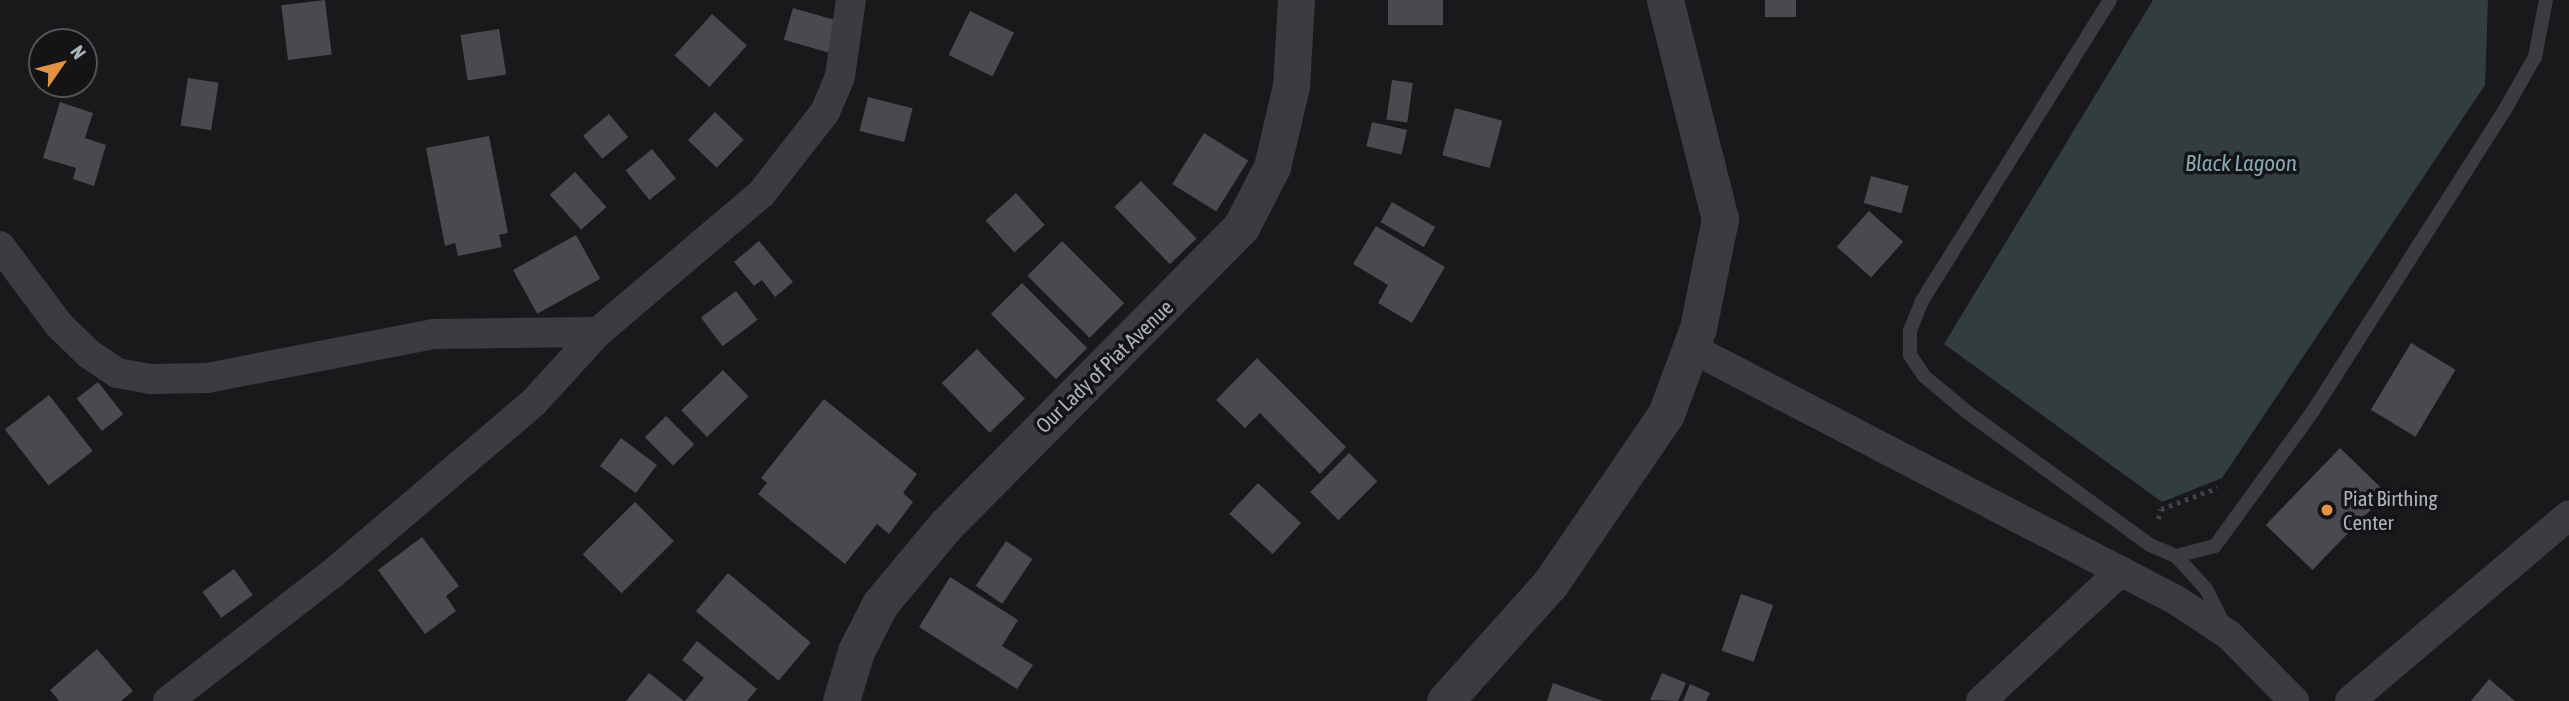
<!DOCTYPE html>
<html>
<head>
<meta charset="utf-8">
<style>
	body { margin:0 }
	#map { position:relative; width:2569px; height:701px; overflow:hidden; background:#19191b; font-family:"Asap Condensed",sans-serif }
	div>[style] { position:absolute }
	.water>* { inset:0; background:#323d40 }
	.building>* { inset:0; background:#484a4d; transform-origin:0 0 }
	.path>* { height:4.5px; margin-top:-2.25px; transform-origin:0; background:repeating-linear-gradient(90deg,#404347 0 3.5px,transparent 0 8.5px) }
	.service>* { height:14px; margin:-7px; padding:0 7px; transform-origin:7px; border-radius:7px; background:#3a3c40 }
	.minor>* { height:30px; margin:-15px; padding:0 15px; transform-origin:15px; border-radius:15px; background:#3a3c40 }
	.tertiary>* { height:37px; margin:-18.5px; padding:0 18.5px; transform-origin:18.5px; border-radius:18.5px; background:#3a3c40 }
	.dots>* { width:19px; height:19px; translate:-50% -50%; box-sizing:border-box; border:4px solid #141416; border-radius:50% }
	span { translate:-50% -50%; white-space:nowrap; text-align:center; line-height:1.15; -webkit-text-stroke:7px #141416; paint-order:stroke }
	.street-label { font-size:21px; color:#acb3b9 }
	.poi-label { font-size:21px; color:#acb3b9 }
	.left { translate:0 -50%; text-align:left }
	.water-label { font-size:23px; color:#87a6b1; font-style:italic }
	.north { position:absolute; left:28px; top:28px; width:70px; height:70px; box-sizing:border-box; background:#141416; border:2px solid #515457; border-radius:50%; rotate:55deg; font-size:19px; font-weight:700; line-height:28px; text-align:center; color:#acb3b9 }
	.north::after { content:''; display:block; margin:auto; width:24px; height:32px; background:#e49148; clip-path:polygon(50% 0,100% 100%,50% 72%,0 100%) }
</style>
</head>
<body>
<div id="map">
	<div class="water">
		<i style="clip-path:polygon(2153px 0,2488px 0,2485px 85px,2222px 478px,2162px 502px,1944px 344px)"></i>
	</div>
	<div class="building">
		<i style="left:325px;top:0;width:55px;height:44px;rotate:83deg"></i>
		<i style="left:1388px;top:0;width:55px;height:25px"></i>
		<i style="left:1765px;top:0;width:31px;height:17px"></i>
		<i style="left:793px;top:8px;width:46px;height:33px;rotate:16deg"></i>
		<i style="left:970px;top:11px;width:49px;height:49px;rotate:26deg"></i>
		<i style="left:712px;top:14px;width:47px;height:56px;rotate:42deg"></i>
		<i style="left:499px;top:29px;width:46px;height:39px;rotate:81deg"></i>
		<i style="left:188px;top:78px;width:31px;height:48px;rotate:9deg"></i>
		<i style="left:1392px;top:80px;width:21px;height:40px;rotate:8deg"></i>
		<i style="left:868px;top:97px;width:46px;height:35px;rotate:14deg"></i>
		<i style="clip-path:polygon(60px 102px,93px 113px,85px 138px,106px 145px,94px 186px,73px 179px,76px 168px,43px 158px)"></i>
		<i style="left:1455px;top:108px;width:49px;height:49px;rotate:15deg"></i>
		<i style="left:715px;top:112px;width:40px;height:39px;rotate:44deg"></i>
		<i style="left:609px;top:114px;width:30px;height:34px;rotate:50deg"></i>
		<i style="left:1372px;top:122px;width:36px;height:25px;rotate:13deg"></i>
		<i style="left:1204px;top:133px;width:52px;height:60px;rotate:32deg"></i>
		<i style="clip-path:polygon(489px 136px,508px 233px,499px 235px,502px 247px,458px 256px,455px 243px,445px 246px,426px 148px)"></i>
		<i style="left:652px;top:149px;width:38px;height:34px;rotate:51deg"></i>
		<i style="left:575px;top:172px;width:47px;height:34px;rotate:48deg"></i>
		<i style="left:1871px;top:176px;width:39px;height:28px;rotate:15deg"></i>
		<i style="left:1141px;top:181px;width:80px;height:37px;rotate:46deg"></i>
		<i style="left:1016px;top:193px;width:43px;height:41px;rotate:48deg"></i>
		<i style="left:1392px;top:202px;width:50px;height:23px;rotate:30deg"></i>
		<i style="left:1869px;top:211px;width:46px;height:48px;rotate:42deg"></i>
		<i style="clip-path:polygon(1376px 226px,1445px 267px,1412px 323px,1378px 303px,1388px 285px,1353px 264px)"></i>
		<i style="left:576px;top:235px;width:50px;height:72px;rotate:61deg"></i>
		<i style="clip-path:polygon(759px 241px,793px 282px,775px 297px,762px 280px,754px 286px,734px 262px)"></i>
		<i style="left:1062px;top:241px;width:88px;height:49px;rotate:45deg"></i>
		<i style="left:1022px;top:283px;width:92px;height:44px;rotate:45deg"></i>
		<i style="left:736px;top:291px;width:36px;height:44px;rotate:53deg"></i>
		<i style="left:2411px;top:343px;width:52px;height:78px;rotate:31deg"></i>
		<i style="left:977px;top:349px;width:69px;height:49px;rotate:46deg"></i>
		<i style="clip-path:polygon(1257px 358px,1346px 447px,1320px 474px,1260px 413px,1245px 428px,1216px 400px)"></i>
		<i style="left:723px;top:370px;width:37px;height:58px;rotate:46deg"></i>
		<i style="left:98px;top:382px;width:41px;height:27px;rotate:52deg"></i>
		<i style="left:49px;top:395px;width:71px;height:56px;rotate:52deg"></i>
		<i style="clip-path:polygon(824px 399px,917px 474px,903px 493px,913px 502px,889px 534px,877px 524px,845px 564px,758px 494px,767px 483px,761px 478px)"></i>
		<i style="left:666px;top:416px;width:40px;height:30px;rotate:45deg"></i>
		<i style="left:621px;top:438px;width:45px;height:35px;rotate:37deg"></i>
		<i style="left:2340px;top:448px;width:65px;height:107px;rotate:44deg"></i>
		<i style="left:1349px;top:453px;width:40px;height:55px;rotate:45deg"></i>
		<i style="left:1258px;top:483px;width:59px;height:42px;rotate:43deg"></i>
		<i style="left:635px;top:502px;width:55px;height:74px;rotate:45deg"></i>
		<i style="clip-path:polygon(422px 537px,459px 586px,446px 596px,456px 611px,425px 634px,378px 570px)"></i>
		<i style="left:1006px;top:541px;width:32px;height:54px;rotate:34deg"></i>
		<i style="left:234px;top:569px;width:32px;height:39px;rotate:54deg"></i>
		<i style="left:728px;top:573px;width:108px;height:50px;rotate:40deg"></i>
		<i style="clip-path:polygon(950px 577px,1018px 620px,1002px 646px,1033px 665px,1017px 689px,919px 627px)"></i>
		<i style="left:1741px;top:594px;width:34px;height:60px;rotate:19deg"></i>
		<i style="clip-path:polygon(697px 641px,757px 689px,747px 701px,685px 701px,704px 678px,682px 660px)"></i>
		<i style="clip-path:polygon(97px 649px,133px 691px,121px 701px,59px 701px,50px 690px)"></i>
		<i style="clip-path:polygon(649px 673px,684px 701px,626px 701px)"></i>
		<i style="clip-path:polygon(1662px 673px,1686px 683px,1678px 701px,1650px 700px)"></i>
		<i style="clip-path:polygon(2489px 679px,2515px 701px,2471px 701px)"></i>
		<i style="clip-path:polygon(1553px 683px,1603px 701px,1547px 701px)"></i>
		<i style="clip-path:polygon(1690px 684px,1710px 693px,1706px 701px,1683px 701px)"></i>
	</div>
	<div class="path">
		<i style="left:2158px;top:519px;width:10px;rotate:-73deg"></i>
		<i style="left:2161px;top:509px;width:60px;rotate:-20.6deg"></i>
	</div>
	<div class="service">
		<i style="left:2110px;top:0;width:355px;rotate:122deg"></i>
		<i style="left:1922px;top:301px;width:32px;rotate:112deg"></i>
		<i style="left:1910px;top:331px;width:24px;rotate:90deg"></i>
		<i style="left:1910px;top:355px;width:25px;rotate:56deg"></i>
		<i style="left:1924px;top:376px;width:56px;rotate:39.9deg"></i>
		<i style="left:1967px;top:412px;width:226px;rotate:36deg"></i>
		<i style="left:2150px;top:545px;width:28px;rotate:23deg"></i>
		<i style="left:2176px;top:556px;width:40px;rotate:-14.4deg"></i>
		<i style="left:2215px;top:546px;width:167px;rotate:-54deg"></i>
		<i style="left:2313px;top:411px;width:353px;rotate:-57.5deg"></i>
		<i style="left:2503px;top:113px;width:64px;rotate:-60.3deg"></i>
		<i style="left:2535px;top:57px;width:58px;rotate:-79.1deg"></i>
		<i style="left:2176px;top:556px;width:45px;rotate:47.7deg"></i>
		<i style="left:2206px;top:589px;width:38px;rotate:63deg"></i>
	</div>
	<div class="minor">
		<i style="left:0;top:246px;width:99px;rotate:53.2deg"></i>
		<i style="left:59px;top:325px;width:42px;rotate:44deg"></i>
		<i style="left:89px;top:354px;width:34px;rotate:34deg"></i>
		<i style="left:117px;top:373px;width:34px;rotate:10deg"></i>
		<i style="left:150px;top:379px;width:57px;rotate:-1deg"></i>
		<i style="left:207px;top:378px;width:231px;rotate:-11deg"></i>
		<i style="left:434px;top:334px;width:164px;rotate:-0.7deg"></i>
		<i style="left:1691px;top:348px;width:547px;rotate:27.46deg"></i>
		<i style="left:2176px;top:600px;width:64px;rotate:33.4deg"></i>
		<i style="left:2229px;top:635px;width:93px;rotate:45.4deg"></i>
		<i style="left:168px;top:701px;width:207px;rotate:-37.8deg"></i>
		<i style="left:332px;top:574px;width:265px;rotate:-40.4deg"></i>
		<i style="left:534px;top:402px;width:95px;rotate:-47.6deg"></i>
		<i style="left:598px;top:332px;width:214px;rotate:-40.3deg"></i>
		<i style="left:761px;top:194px;width:104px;rotate:-52deg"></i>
		<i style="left:825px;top:112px;width:39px;rotate:-67deg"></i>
		<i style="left:840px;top:76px;width:77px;rotate:-81.8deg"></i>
		<i style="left:1981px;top:701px;width:191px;rotate:-42.9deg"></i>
		<i style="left:2350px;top:701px;width:287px;rotate:-40.3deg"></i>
	</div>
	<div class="tertiary">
		<i style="left:841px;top:701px;width:52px;rotate:-73.3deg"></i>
		<i style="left:856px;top:651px;width:53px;rotate:-62.9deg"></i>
		<i style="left:880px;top:604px;width:102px;rotate:-50.2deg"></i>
		<i style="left:945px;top:526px;width:421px;rotate:-45.3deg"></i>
		<i style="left:1241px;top:227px;width:68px;rotate:-62.7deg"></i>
		<i style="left:1272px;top:167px;width:83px;rotate:-76.8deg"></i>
		<i style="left:1291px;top:86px;width:86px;rotate:-86.7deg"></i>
		<i style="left:1445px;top:701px;width:157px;rotate:-48.1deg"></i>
		<i style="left:1550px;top:584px;width:206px;rotate:-55.7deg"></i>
		<i style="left:1666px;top:414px;width:92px;rotate:-69.6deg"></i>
		<i style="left:1698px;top:328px;width:111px;rotate:-78.6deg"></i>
		<i style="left:1720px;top:219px;width:226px;rotate:-104.1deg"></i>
	</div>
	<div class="dots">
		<i style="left:2327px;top:510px;background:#e49148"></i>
	</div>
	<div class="street-label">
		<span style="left:1104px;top:366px;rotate:-44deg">Our Lady of Piat Avenue</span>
	</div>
	<div class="poi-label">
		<span class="left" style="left:2343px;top:510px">Piat Birthing<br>Center</span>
	</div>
	<div class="water-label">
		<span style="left:2241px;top:163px">Black Lagoon</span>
	</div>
	<div class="north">N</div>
</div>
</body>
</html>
